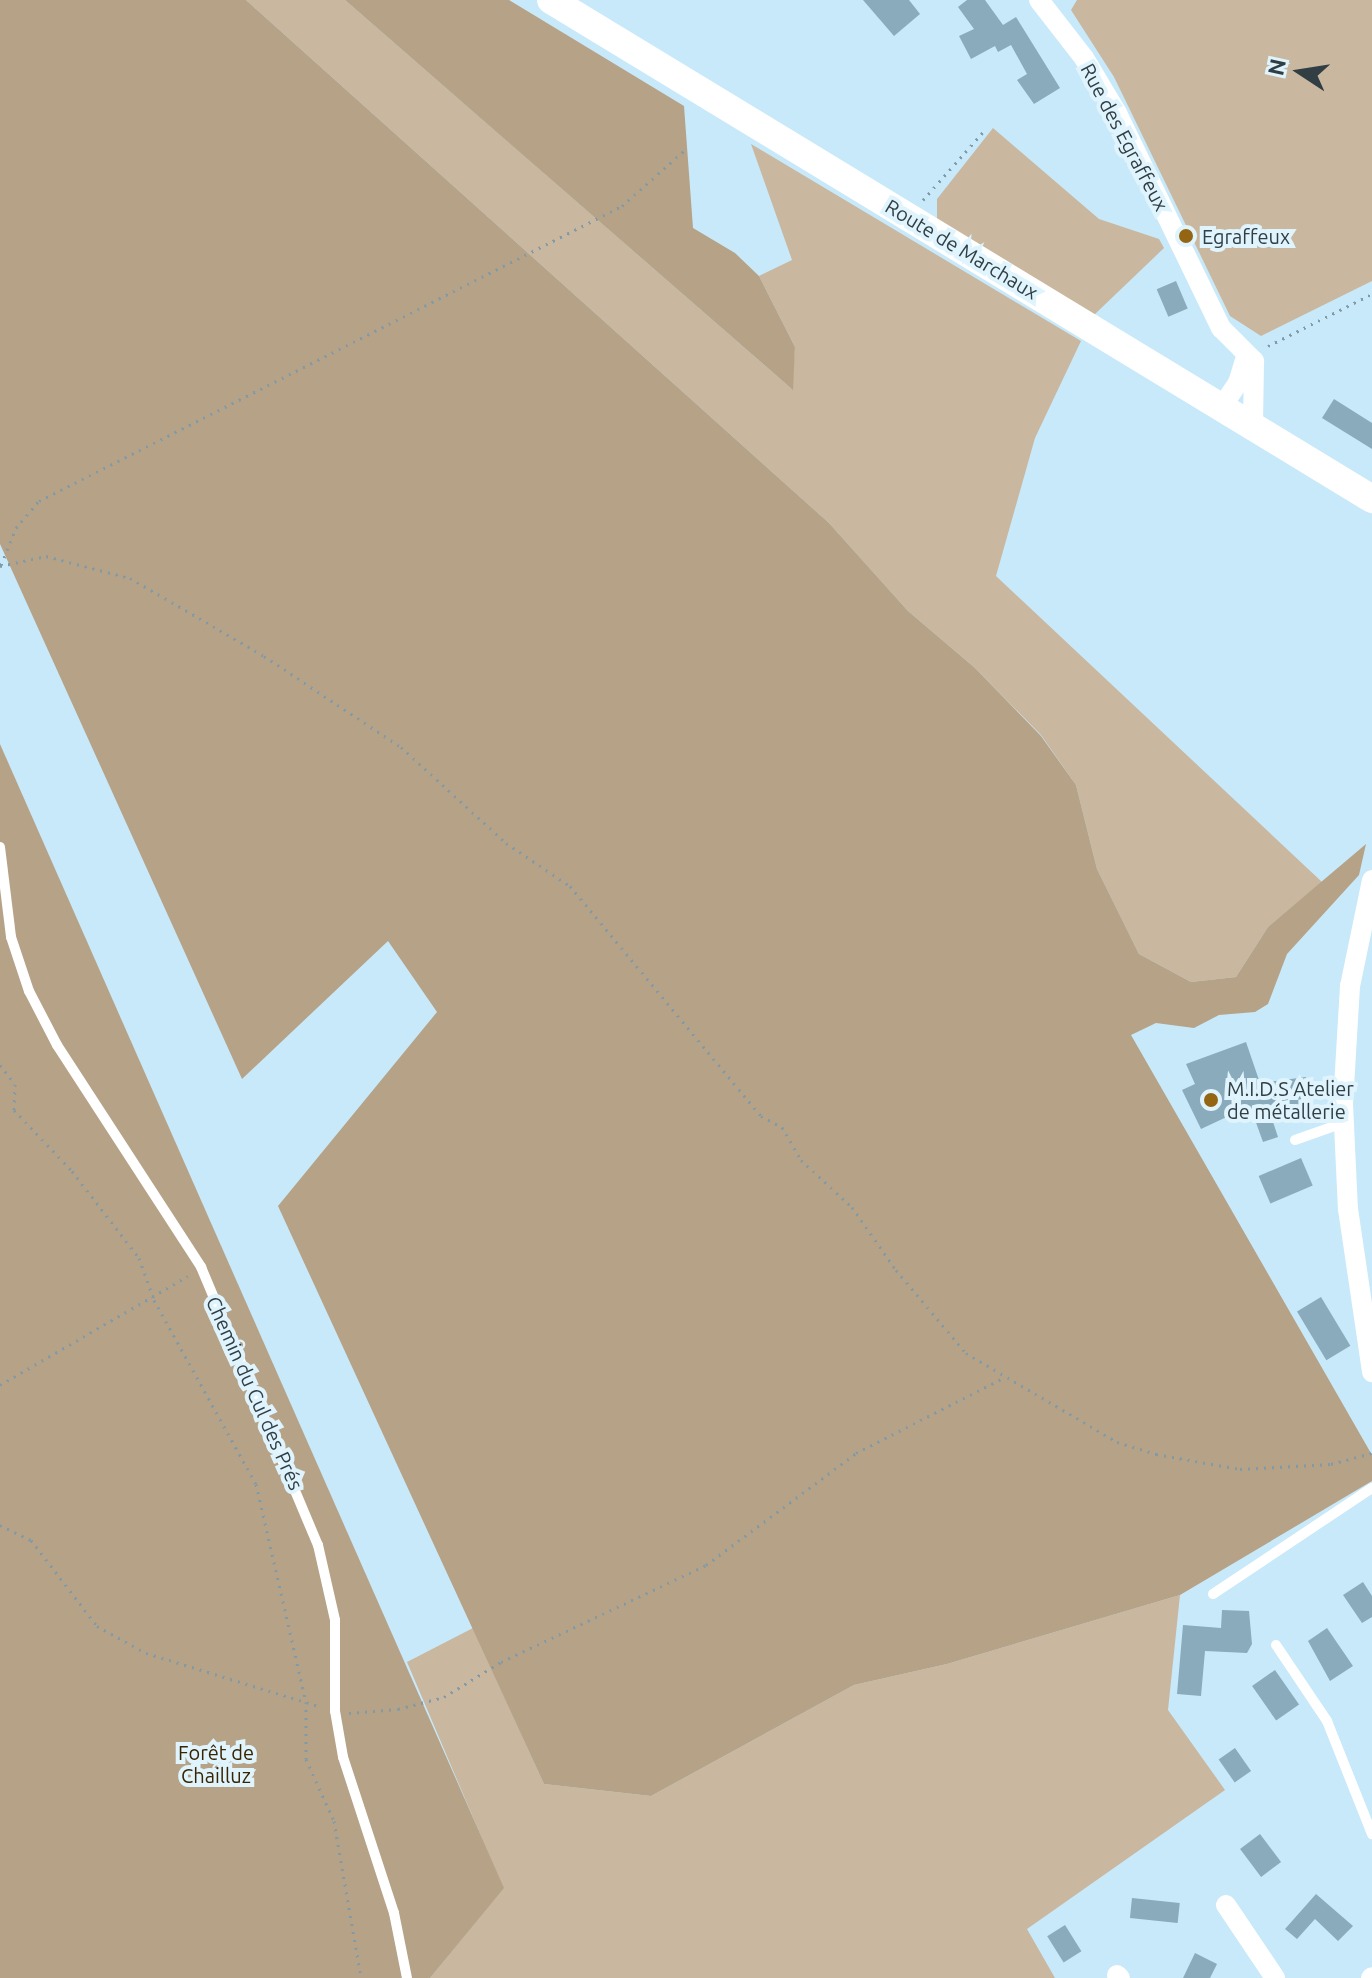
<!DOCTYPE html>
<html>
<head>
<meta charset="utf-8">
<style>
	body { margin:0 }
	#map { position:relative; width:1372px; height:1978px; overflow:hidden; background:#c8e9f9; font-family:Ubuntu,sans-serif }
	div>[style] { position:absolute }
	.green>* { inset:0; background:#c9b79f }
	.forest>* { inset:0; background:#b6a287 }
	.building>* { inset:0; background:#89abbc; transform-origin:0 0 }
	.path>* { height:3px; margin-top:-1.5px; transform-origin:0; background:repeating-linear-gradient(90deg,#829aa5 0 2px,transparent 0 8px) }
	.lane>* { height:10px; margin:-5px; padding:0 5px; transform-origin:5px; border-radius:5px; background:#fff }
	.street>* { height:20px; margin:-10px; padding:0 10px; transform-origin:10px; border-radius:10px; background:#fff }
	.secondary>* { height:28px; margin:-14px; padding:0 14px; transform-origin:14px; border-radius:14px; background:#fff }
	.dots>* { width:22px; height:22px; translate:-50% -50%; box-sizing:border-box; border:4px solid #e0f4fe; border-radius:50% }
	span { translate:-50% -50%; white-space:nowrap; text-align:center; line-height:1.15; -webkit-text-stroke:8px #e0f4fe; paint-order:stroke }
	.street-label { font-size:20px; color:#313e44 }
	.poi-label { font-size:20px; color:#313e44 }
	.left { translate:0 -50%; text-align:left }
	.park-label { font-size:20px; color:#392400 }
	.north { position:absolute; left:1260px; top:32px; width:80px; height:80px; -webkit-text-stroke:6px #e0f4fe; paint-order:stroke; rotate:282deg; font-size:22px; font-weight:700; line-height:32px; text-align:center; color:#313e44 }
	.north::after { content:''; display:block; margin:auto; width:28px; height:36px; background:#313e44; clip-path:polygon(50% 0,100% 100%,50% 72%,0 100%) }
</style>
</head>
<body>
<div id="map">
	<div class="green">
		<i style="clip-path:polygon(246px 0,345px 0,792px 389px,795px 347px,759px 276px,792px 260px,751px 144px,1081px 341px,1035px 438px,996px 576px,1322px 882px,1268px 927px,1236px 977px,1191px 982px,1139px 954px,1097px 869px,1076px 785px,1041px 735px,975px 668px,908px 611px,829px 523px)"></i>
		<i style="clip-path:polygon(1077px 0,1372px 0,1372px 281px,1261px 336px,1230px 316px,1114px 77px,1071px 10px)"></i>
		<i style="clip-path:polygon(993px 128px,1099px 219px,1159px 239px,1164px 248px,1094px 315px,937px 220px,937px 199px)"></i>
		<i style="clip-path:polygon(1180px 1595px,1168px 1710px,1225px 1790px,1027px 1929px,1055px 1978px,430px 1978px,503px 1888px,407px 1662px,473px 1628px,544px 1784px,651px 1796px,854px 1685px,947px 1664px)"></i>
	</div>
	<div class="forest">
		<i style="clip-path:polygon(0 0,246px 0,829px 523px,908px 611px,975px 668px,1041px 736px,1076px 785px,1097px 869px,1139px 954px,1191px 982px,1236px 977px,1268px 927px,1366px 844px,1359px 875px,1287px 954px,1268px 1004px,1255px 1012px,1219px 1015px,1194px 1028px,1156px 1023px,1131px 1035px,1372px 1455px,1372px 1481px,1180px 1595px,947px 1664px,854px 1685px,651px 1796px,544px 1784px,278px 1206px,437px 1012px,388px 941px,242px 1079px,0 544px)"></i>
		<i style="clip-path:polygon(345px 0,509px 0,684px 106px,693px 228px,735px 253px,759px 276px,795px 347px,793px 390px)"></i>
		<i style="clip-path:polygon(0 744px,504px 1888px,430px 1978px,0 1978px)"></i>
	</div>
	<div class="building">
		<i style="clip-path:polygon(863px 0,909px 0,920px 14px,894px 36px)"></i>
		<i style="clip-path:polygon(967px 0,985px 0,1003px 25px,1016px 17px,1060px 88px,1034px 104px,1017px 80px,1027px 74px,1011px 45px,998px 52px,995px 46px,971px 59px,959px 36px,974px 29px,958px 7px)"></i>
		<i style="left:1176px;top:281px;width:30px;height:21px;rotate:67deg"></i>
		<i style="clip-path:polygon(1334px 399px,1372px 423px,1372px 449px,1322px 418px)"></i>
		<i style="clip-path:polygon(1246px 1042px,1260px 1083px,1306px 1077px,1310px 1112px,1271px 1116px,1278px 1137px,1263px 1142px,1250px 1106px,1201px 1129px,1182px 1090px,1195px 1084px,1186px 1064px)"></i>
		<i style="left:1301px;top:1158px;width:30px;height:46px;rotate:67deg"></i>
		<i style="left:1321px;top:1297px;width:57px;height:28px;rotate:59deg"></i>
		<i style="clip-path:polygon(1363px 1582px,1372px 1596px,1372px 1617px,1362px 1623px,1343px 1595px)"></i>
		<i style="clip-path:polygon(1222px 1610px,1249px 1611px,1252px 1644px,1247px 1653px,1205px 1651px,1201px 1696px,1177px 1694px,1183px 1625px,1221px 1628px)"></i>
		<i style="clip-path:polygon(1327px 1628px,1353px 1666px,1330px 1681px,1308px 1641px)"></i>
		<i style="left:1275px;top:1670px;width:42px;height:28px;rotate:55deg"></i>
		<i style="left:1235px;top:1748px;width:28px;height:20px;rotate:55deg"></i>
		<i style="left:1260px;top:1834px;width:35px;height:25px;rotate:53deg"></i>
		<i style="clip-path:polygon(1316px 1894px,1353px 1926px,1338px 1941px,1315px 1919px,1297px 1939px,1285px 1929px)"></i>
		<i style="left:1132px;top:1898px;width:48px;height:20px;rotate:6deg"></i>
		<i style="left:1065px;top:1925px;width:31px;height:21px;rotate:58deg"></i>
		<i style="clip-path:polygon(1195px 1953px,1217px 1964px,1210px 1978px,1183px 1978px)"></i>
	</div>
	<div class="path">
		<i style="left:923px;top:200px;width:92px;rotate:-48.5deg"></i>
		<i style="left:1268px;top:346px;width:116px;rotate:-26.6deg"></i>
		<i style="left:1px;top:565px;width:40px;rotate:-68deg"></i>
		<i style="left:16px;top:528px;width:35px;rotate:-50deg"></i>
		<i style="left:39px;top:501px;width:653px;rotate:-26.84deg"></i>
		<i style="left:622px;top:206px;width:87px;rotate:-41.7deg"></i>
		<i style="left:0;top:566px;width:47px;rotate:-12.3deg"></i>
		<i style="left:46px;top:556px;width:87px;rotate:14.7deg"></i>
		<i style="left:130px;top:578px;width:155px;rotate:30.2deg"></i>
		<i style="left:264px;top:656px;width:164px;rotate:33.6deg"></i>
		<i style="left:401px;top:747px;width:142px;rotate:42.4deg"></i>
		<i style="left:506px;top:843px;width:77px;rotate:33.9deg"></i>
		<i style="left:570px;top:886px;width:299px;rotate:50.3deg"></i>
		<i style="left:761px;top:1116px;width:24px;rotate:28deg"></i>
		<i style="left:782px;top:1127px;width:38px;rotate:60deg"></i>
		<i style="left:801px;top:1160px;width:69px;rotate:42.7deg"></i>
		<i style="left:852px;top:1207px;width:77px;rotate:55.1deg"></i>
		<i style="left:896px;top:1270px;width:109px;rotate:49.9deg"></i>
		<i style="left:966px;top:1353px;width:175px;rotate:30.5deg"></i>
		<i style="left:1117px;top:1442px;width:41px;rotate:17.1deg"></i>
		<i style="left:1156px;top:1454px;width:85px;rotate:10.1deg"></i>
		<i style="left:1240px;top:1469px;width:91px;rotate:-3.1deg"></i>
		<i style="left:1331px;top:1464px;width:42px;rotate:-15deg"></i>
		<i style="left:0;top:1065px;width:24px;rotate:52deg"></i>
		<i style="left:15px;top:1084px;width:26px;rotate:92deg"></i>
		<i style="left:14px;top:1110px;width:84px;rotate:46.4deg"></i>
		<i style="left:72px;top:1171px;width:110px;rotate:52.4deg"></i>
		<i style="left:139px;top:1258px;width:45px;rotate:70.3deg"></i>
		<i style="left:154px;top:1300px;width:210px;rotate:61deg"></i>
		<i style="left:256px;top:1484px;width:224px;rotate:77.1deg"></i>
		<i style="left:306px;top:1702px;width:57px;rotate:90deg"></i>
		<i style="left:306px;top:1759px;width:68px;rotate:65.7deg"></i>
		<i style="left:334px;top:1821px;width:159px;rotate:80.2deg"></i>
		<i style="left:0;top:1385px;width:217px;rotate:-30.1deg"></i>
		<i style="left:0;top:1525px;width:34px;rotate:26deg"></i>
		<i style="left:31px;top:1540px;width:108px;rotate:52.5deg"></i>
		<i style="left:97px;top:1626px;width:56px;rotate:28.9deg"></i>
		<i style="left:146px;top:1653px;width:184px;rotate:17.1deg"></i>
		<i style="left:349px;top:1713px;width:49px;rotate:-4.7deg"></i>
		<i style="left:398px;top:1709px;width:48px;rotate:-14.6deg"></i>
		<i style="left:444px;top:1697px;width:67px;rotate:-31.6deg"></i>
		<i style="left:501px;top:1662px;width:227px;rotate:-25.3deg"></i>
		<i style="left:706px;top:1565px;width:187px;rotate:-36.7deg"></i>
		<i style="left:856px;top:1453px;width:167px;rotate:-27deg"></i>
	</div>
	<div class="lane">
		<i style="left:0;top:847px;width:91px;rotate:83deg"></i>
		<i style="left:11px;top:937px;width:57px;rotate:71.6deg"></i>
		<i style="left:29px;top:991px;width:61px;rotate:62.6deg"></i>
		<i style="left:57px;top:1045px;width:265px;rotate:57deg"></i>
		<i style="left:201px;top:1267px;width:302px;rotate:67.2deg"></i>
		<i style="left:318px;top:1545px;width:77px;rotate:77.2deg"></i>
		<i style="left:335px;top:1620px;width:91px;rotate:90deg"></i>
		<i style="left:335px;top:1711px;width:47px;rotate:80.1deg"></i>
		<i style="left:343px;top:1757px;width:164px;rotate:71.9deg"></i>
		<i style="left:394px;top:1913px;width:66px;rotate:78.7deg"></i>
		<i style="left:1295px;top:1140px;width:51px;rotate:-19.5deg"></i>
		<i style="left:1213px;top:1594px;width:191px;rotate:-33.7deg"></i>
		<i style="left:1276px;top:1645px;width:92px;rotate:56.1deg"></i>
		<i style="left:1327px;top:1721px;width:122px;rotate:68.3deg"></i>
	</div>
	<div class="street">
		<i style="left:1039px;top:0;width:73px;rotate:52.2deg"></i>
		<i style="left:1084px;top:58px;width:64px;rotate:59deg"></i>
		<i style="left:1117px;top:113px;width:239px;rotate:64.2deg"></i>
		<i style="left:1221px;top:328px;width:47px;rotate:45deg"></i>
		<i style="left:1254px;top:361px;width:63px;rotate:90.9deg"></i>
		<i style="left:1223px;top:405px;width:27px;rotate:-56deg"></i>
		<i style="left:1238px;top:383px;width:27px;rotate:-73deg"></i>
		<i style="left:1372px;top:880px;width:108px;rotate:101.7deg"></i>
		<i style="left:1350px;top:986px;width:118px;rotate:93.4deg"></i>
		<i style="left:1343px;top:1104px;width:105px;rotate:87.3deg"></i>
		<i style="left:1348px;top:1209px;width:165px;rotate:81.6deg"></i>
		<i style="left:1226px;top:1905px;width:88px;rotate:56.1deg"></i>
		<i style="left:1117px;top:1975px;width:4px;rotate:45deg"></i>
		<i style="left:1371px;top:1978px;width:1px;rotate:-45deg"></i>
	</div>
	<div class="secondary">
		<i style="left:551px;top:0;width:961px;rotate:31.29deg"></i>
	</div>
	<div class="dots">
		<i style="left:1186px;top:236px;background:#946614"></i>
		<i style="left:1211px;top:1100px;background:#946614"></i>
	</div>
	<div class="street-label">
		<span style="left:1125px;top:137px;rotate:62deg">Rue des Egraffeux</span>
		<span style="left:962px;top:249px;rotate:31deg">Route de Marchaux</span>
		<span style="left:255px;top:1393px;rotate:66deg">Chemin du Cul des Prés</span>
	</div>
	<div class="poi-label">
		<span class="left" style="left:1202px;top:236px">Egraffeux</span>
		<span class="left" style="left:1227px;top:1100px">M.I.D.S Atelier<br>de métallerie</span>
	</div>
	<div class="park-label">
		<span style="left:216px;top:1764px">Forêt de<br>Chailluz</span>
	</div>
	<div class="north">N</div>
</div>
</body>
</html>
